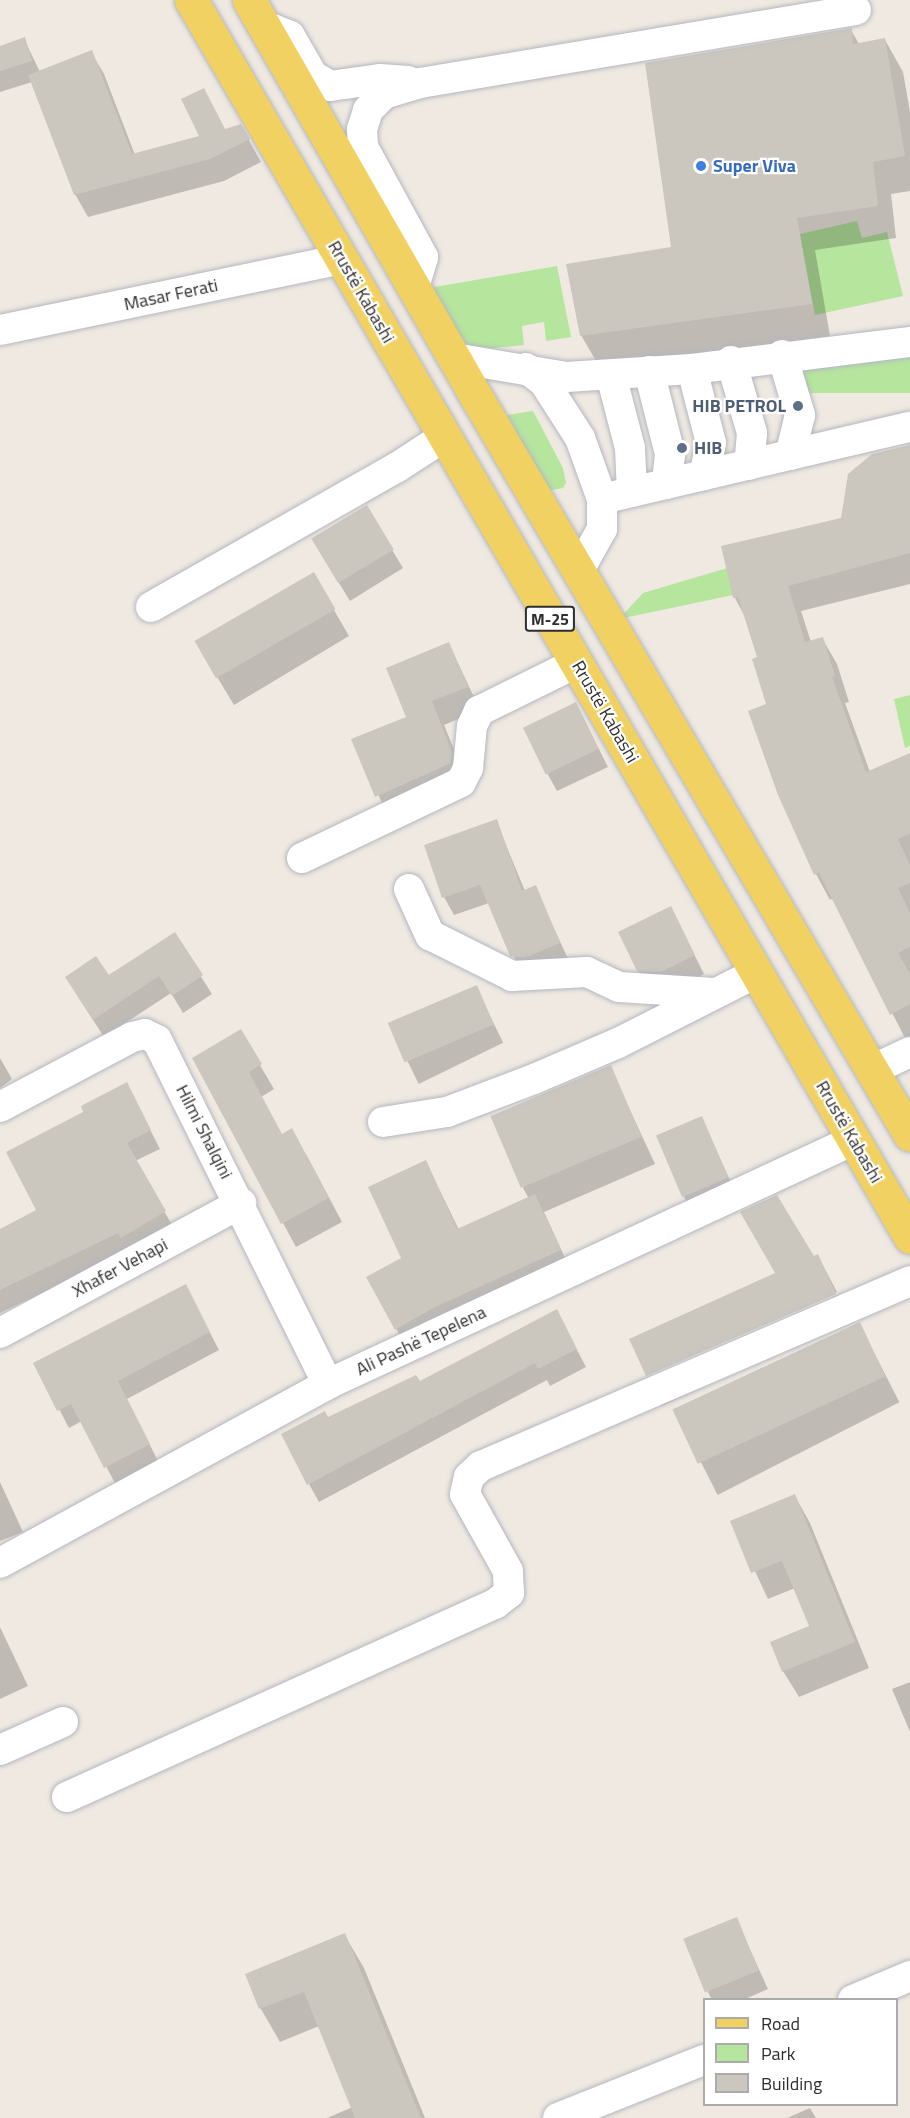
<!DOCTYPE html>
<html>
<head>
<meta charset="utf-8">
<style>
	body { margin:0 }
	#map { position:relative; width:910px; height:2118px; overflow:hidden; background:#efe9e1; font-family:"Titillium Web",sans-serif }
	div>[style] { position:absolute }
	.green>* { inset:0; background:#b6e59e; transform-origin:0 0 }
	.shadow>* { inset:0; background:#0003; transform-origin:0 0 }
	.building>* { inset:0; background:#cbc7bf; transform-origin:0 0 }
	.roads { filter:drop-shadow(0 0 2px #b4b7c1) drop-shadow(0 0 2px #b4b7c1) }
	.minor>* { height:30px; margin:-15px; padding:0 15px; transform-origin:15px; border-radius:15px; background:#fff }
	.major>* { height:33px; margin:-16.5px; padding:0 16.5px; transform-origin:16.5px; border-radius:16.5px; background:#f2d163 }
	.dots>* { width:16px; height:16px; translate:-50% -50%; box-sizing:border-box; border:3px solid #fff; border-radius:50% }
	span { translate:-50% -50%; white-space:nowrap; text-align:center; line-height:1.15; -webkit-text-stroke:4.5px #fff; paint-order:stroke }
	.shield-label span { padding:2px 4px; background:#fff; border:2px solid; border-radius:4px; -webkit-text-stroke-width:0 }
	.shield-label { font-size:16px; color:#2e2e2e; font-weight:700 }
	.shop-label { font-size:18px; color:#366cbe; font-weight:700 }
	.left { translate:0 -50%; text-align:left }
	.street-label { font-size:18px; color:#2e2e2e }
	.service-label { font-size:18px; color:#4e5e75; font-weight:700 }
	.right { translate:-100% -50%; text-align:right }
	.legend { position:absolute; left:703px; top:1998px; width:195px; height:108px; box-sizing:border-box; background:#fff; border:2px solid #ababab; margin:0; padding:8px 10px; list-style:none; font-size:18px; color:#2e2e2e }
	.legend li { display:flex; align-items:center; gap:12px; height:30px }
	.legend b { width:30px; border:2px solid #ababab }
</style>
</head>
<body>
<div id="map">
	<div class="green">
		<i style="clip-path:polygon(857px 221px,862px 238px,887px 232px,903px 296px,815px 315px,800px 234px)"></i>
		<i style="clip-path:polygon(557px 266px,571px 337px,546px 341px,544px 322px,522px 326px,524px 345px,465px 351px,429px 288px)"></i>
		<i style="left:910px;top:357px;width:36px;height:112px;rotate:90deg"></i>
		<i style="clip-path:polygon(533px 411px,563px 468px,566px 483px,563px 488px,547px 491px,507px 415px)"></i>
		<i style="clip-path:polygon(784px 551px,799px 581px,619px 619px,643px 593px)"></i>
		<i style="clip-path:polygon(910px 695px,910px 746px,905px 748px,894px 699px)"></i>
	</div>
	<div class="shadow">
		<i style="clip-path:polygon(851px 30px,859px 44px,885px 40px,903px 72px,910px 112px,910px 191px,891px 194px,896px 238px,815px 250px,830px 336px,600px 368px,581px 335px,673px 249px)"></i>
		<i style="clip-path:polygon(24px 39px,40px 72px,91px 52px,104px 74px,135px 155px,201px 137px,203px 90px,225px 130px,241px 126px,261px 162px,224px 181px,88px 217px,75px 194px,32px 82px,0 92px,0 47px)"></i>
		<i style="clip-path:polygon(910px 446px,910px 584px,801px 611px,811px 642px,822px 638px,837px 664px,849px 702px,845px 703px,870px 772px,910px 755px,910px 1038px,906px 1040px,833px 898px,830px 900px,816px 874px,768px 705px,759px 658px,745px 617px,735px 598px,723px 547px,843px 519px)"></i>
		<i style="clip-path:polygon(366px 507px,403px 568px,350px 601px,322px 555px)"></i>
		<i style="clip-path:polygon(313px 574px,349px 636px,234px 705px,213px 670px)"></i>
		<i style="clip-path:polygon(449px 644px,480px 710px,444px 725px,465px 776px,390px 820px,353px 740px,408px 718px)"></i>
		<i style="clip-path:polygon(576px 704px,608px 767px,557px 791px,547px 773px)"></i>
		<i style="clip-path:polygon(496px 821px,525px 891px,535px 887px,569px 961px,522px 973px,489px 903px,454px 915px,444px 897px,426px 846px)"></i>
		<i style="clip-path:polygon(671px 908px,704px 974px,672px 990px,649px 988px,638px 970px)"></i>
		<i style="clip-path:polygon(174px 934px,212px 994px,183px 1013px,171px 993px,104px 1037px,77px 995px)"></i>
		<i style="left:476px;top:987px;width:62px;height:94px;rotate:64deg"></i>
		<i style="clip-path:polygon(240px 1031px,274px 1089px,261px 1097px,282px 1136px,306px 1154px,342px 1222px,296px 1247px,194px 1059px)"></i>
		<i style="clip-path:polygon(0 1058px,12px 1079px,0 1088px)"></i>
		<i style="clip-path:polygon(610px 1067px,655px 1164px,544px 1212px,572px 1273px,409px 1352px,368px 1277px,403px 1259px,426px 1162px,459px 1230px,529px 1199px,523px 1188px)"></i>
		<i style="clip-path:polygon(136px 1102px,160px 1149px,135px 1161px,175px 1230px,0 1313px,0 1230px,38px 1211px,86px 1112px)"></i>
		<i style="clip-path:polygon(702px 1118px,737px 1196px,694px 1215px,684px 1197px)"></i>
		<i style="clip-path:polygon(818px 1256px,837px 1292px,647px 1374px,813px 1258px)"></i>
		<i style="left:838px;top:1295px;width:26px;height:207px;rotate:65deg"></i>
		<i style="clip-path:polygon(195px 1304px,219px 1350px,127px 1399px,159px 1463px,116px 1485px,82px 1421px,69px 1428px,35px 1363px)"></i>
		<i style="left:859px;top:1323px;width:89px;height:204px;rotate:63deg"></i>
		<i style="clip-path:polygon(566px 1329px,586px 1367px,550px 1386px,547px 1380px,319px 1502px,309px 1484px,328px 1419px)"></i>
		<i style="clip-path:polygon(0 1482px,23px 1532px,0 1541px)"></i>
		<i style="clip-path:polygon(795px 1496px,810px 1523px,869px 1668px,799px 1697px,783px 1671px,810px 1627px,795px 1588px,768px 1599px,732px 1522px)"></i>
		<i style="clip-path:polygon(0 1627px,28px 1686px,0 1699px)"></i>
		<i style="clip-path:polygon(910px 1682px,910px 1732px,892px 1689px)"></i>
		<i style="clip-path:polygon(736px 1919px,768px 1989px,743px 2000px,712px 2000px,708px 1992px)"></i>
		<i style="clip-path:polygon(344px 1934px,364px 1968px,425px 2118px,327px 2118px,353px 2107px,319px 2026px,280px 2042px,261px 2009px,247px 1975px)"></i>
		<i style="clip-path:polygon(810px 2108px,816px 2118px,787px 2118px)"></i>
	</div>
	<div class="building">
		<i style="clip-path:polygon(852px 28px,853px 44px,885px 38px,905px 156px,873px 162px,878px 206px,797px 218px,812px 304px,580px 336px,566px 264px,671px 247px,645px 63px)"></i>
		<i style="clip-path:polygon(25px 37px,32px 61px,0 71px,0 46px)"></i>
		<i style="clip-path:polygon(92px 50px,132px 154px,199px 136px,181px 99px,204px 88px,225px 129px,241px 124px,250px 139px,210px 159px,74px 195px,28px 75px)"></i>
		<i style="clip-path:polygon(910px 445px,910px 553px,788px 586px,805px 642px,823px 637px,835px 676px,832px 677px,866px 772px,910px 753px,910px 834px,898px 839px,910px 865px,910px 883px,898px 888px,910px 913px,910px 947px,898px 953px,910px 974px,910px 1004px,890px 1015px,819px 873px,814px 875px,778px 795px,748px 711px,766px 704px,752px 659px,757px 657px,738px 597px,733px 598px,721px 546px,841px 518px,848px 474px,872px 454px)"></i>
		<i style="left:367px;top:505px;width:52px;height:65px;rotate:59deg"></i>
		<i style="left:314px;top:572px;width:43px;height:138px;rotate:60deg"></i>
		<i style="clip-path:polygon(449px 642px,468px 687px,432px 701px,452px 752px,451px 763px,375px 797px,351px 739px,406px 717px,386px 668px)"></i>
		<i style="left:576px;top:702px;width:52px;height:59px;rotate:64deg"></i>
		<i style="clip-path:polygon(497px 819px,522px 891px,536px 885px,560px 943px,524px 958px,510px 956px,480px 885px,442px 898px,424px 845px)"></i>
		<i style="clip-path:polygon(671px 906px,695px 955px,661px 972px,637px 971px,618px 932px)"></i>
		<i style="clip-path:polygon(175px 932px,203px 975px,172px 996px,159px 976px,93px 1020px,65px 977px,96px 956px,109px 975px)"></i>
		<i style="left:477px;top:985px;width:43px;height:97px;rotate:67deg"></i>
		<i style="clip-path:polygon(241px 1029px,262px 1064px,249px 1072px,282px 1134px,292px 1128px,329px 1198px,281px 1224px,192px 1058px)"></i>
		<i style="left:611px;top:1065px;width:78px;height:131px;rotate:67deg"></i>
		<i style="clip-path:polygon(127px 1082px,151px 1130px,127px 1143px,166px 1211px,121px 1238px,118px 1233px,0 1290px,0 1229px,36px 1210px,6px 1152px,83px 1112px,81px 1106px)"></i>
		<i style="left:702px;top:1116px;width:67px;height:50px;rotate:67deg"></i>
		<i style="clip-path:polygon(426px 1160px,457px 1229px,535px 1194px,561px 1250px,433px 1308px,395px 1330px,366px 1277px,401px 1258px,368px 1187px)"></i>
		<i style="clip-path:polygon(777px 1195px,814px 1256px,818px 1254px,836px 1294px,646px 1376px,629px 1339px,775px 1273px,740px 1212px)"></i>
		<i style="clip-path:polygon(186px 1284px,210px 1332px,118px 1381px,150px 1444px,104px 1468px,71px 1404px,57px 1411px,33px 1363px)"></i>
		<i style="clip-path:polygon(557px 1309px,577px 1349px,538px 1369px,535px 1363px,307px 1485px,281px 1434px,325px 1411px,328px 1417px,416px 1375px,420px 1381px)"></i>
		<i style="left:860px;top:1322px;width:60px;height:207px;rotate:65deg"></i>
		<i style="clip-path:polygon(795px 1494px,855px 1642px,782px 1672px,770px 1642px,809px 1626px,782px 1561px,751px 1573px,730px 1521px)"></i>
		<i style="left:737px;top:1917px;width:58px;height:58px;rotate:68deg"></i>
		<i style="clip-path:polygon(345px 1933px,421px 2118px,355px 2118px,304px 1992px,259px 2009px,245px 1974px)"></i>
	</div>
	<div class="roads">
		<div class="minor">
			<i style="left:263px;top:25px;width:29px;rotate:22deg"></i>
			<i style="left:290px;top:36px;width:46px;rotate:60.1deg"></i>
			<i style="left:313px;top:76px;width:20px;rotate:30deg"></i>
			<i style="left:330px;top:86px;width:50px;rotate:-8deg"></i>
			<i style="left:380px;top:79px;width:28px;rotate:4deg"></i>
			<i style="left:414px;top:287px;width:31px;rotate:-73deg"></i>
			<i style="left:423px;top:257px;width:125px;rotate:-118.6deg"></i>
			<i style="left:363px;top:147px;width:18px;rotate:-93deg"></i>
			<i style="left:362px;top:129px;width:20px;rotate:-72deg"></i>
			<i style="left:368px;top:110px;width:23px;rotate:-45deg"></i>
			<i style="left:384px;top:94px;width:38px;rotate:-17deg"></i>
			<i style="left:420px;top:83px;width:442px;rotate:-9.5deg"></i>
			<i style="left:0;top:330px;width:349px;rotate:-11.7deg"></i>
			<i style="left:782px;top:355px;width:63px;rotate:73.3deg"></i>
			<i style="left:800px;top:415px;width:41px;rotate:104deg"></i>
			<i style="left:454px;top:358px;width:114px;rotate:9.6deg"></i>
			<i style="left:566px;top:377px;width:126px;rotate:-3.6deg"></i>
			<i style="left:692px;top:369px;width:220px;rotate:-7.1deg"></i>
			<i style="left:731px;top:361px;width:75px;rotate:73.7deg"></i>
			<i style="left:752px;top:433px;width:32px;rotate:95deg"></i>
			<i style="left:526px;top:368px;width:23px;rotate:38deg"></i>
			<i style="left:544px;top:382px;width:67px;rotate:57.3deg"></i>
			<i style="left:580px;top:438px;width:65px;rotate:70.2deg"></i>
			<i style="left:602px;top:499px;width:30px;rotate:90deg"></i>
			<i style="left:602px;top:529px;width:49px;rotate:119.2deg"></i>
			<i style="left:692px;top:369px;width:76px;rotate:75.6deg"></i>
			<i style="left:711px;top:443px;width:33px;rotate:102deg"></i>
			<i style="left:649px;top:371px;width:86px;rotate:75.8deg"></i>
			<i style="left:670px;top:454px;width:30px;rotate:96deg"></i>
			<i style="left:611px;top:375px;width:75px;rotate:75.4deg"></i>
			<i style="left:630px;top:448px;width:44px;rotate:87.4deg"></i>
			<i style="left:602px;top:499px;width:316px;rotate:-13.2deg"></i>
			<i style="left:151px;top:607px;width:282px;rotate:-29.6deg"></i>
			<i style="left:396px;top:468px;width:59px;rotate:-33.1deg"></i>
			<i style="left:302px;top:858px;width:176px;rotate:-25.5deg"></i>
			<i style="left:461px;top:782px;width:16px;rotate:-63deg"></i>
			<i style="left:468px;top:768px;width:42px;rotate:-84.6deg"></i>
			<i style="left:472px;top:726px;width:17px;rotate:-65deg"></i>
			<i style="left:479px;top:711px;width:108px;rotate:-26.3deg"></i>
			<i style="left:409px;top:889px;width:51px;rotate:65.5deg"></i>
			<i style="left:430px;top:935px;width:92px;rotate:26.6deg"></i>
			<i style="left:512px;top:976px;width:75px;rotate:-3.1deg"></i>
			<i style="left:587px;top:972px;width:35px;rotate:25deg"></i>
			<i style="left:619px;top:987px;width:95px;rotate:3.6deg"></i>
			<i style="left:872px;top:1070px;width:42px;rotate:-25.3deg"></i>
			<i style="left:0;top:1107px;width:149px;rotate:-27.9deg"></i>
			<i style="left:132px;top:1037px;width:13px;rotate:-13deg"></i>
			<i style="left:145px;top:1034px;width:13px;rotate:27deg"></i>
			<i style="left:157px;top:1040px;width:384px;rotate:63.6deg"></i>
			<i style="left:383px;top:1122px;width:65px;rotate:-8.9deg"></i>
			<i style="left:447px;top:1112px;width:93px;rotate:-20.8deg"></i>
			<i style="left:534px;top:1079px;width:91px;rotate:-23.2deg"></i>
			<i style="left:618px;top:1043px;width:155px;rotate:-26.9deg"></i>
			<i style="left:0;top:1333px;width:274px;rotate:-28.3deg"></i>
			<i style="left:0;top:1563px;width:374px;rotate:-28.6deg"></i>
			<i style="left:328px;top:1384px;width:580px;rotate:-24.89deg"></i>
			<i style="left:0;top:1750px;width:69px;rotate:-24deg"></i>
			<i style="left:67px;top:1797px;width:470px;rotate:-24.3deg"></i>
			<i style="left:495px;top:1604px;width:18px;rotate:-38deg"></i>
			<i style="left:509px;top:1593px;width:22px;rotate:-93deg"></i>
			<i style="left:508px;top:1571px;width:88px;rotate:-119.2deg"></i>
			<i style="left:465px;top:1494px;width:17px;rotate:-77deg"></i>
			<i style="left:469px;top:1477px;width:16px;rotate:-43deg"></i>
			<i style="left:481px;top:1466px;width:467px;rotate:-23.3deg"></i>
			<i style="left:853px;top:2000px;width:62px;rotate:-22.8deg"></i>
			<i style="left:558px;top:2118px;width:157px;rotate:-21.7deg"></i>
		</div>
		<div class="major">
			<i style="left:191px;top:0;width:1431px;rotate:59.83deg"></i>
			<i style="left:249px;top:0;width:447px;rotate:60.2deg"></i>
			<i style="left:471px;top:388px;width:866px;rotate:59.56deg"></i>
		</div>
	</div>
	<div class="dots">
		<i style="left:701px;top:166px;background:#3f7fe0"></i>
		<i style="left:798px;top:406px;background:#5c6f8a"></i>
		<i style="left:682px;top:448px;background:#5c6f8a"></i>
	</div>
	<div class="shield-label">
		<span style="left:550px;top:619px">M-25</span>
	</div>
	<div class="shop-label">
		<span class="left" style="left:713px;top:166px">Super Viva</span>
	</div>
	<div class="street-label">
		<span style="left:361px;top:292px;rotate:60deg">Rrustë Kabashi</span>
		<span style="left:171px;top:295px;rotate:-12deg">Masar Ferati</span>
		<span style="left:605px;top:712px;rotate:60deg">Rrustë Kabashi</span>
		<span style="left:204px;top:1132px;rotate:63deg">Hilmi Shalqini</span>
		<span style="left:849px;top:1132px;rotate:60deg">Rrustë Kabashi</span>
		<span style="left:120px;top:1268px;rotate:-28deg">Xhafer Vehapi</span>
		<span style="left:421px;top:1341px;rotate:-25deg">Ali Pashë Tepelena</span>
	</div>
	<div class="service-label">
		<span class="right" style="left:786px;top:406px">HIB PETROL</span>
		<span class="left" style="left:694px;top:448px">HIB</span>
	</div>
	<ul class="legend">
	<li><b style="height:8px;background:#f2d163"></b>Road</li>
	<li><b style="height:16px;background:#b6e59e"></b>Park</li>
	<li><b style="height:16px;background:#cbc7bf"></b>Building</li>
	</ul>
</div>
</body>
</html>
